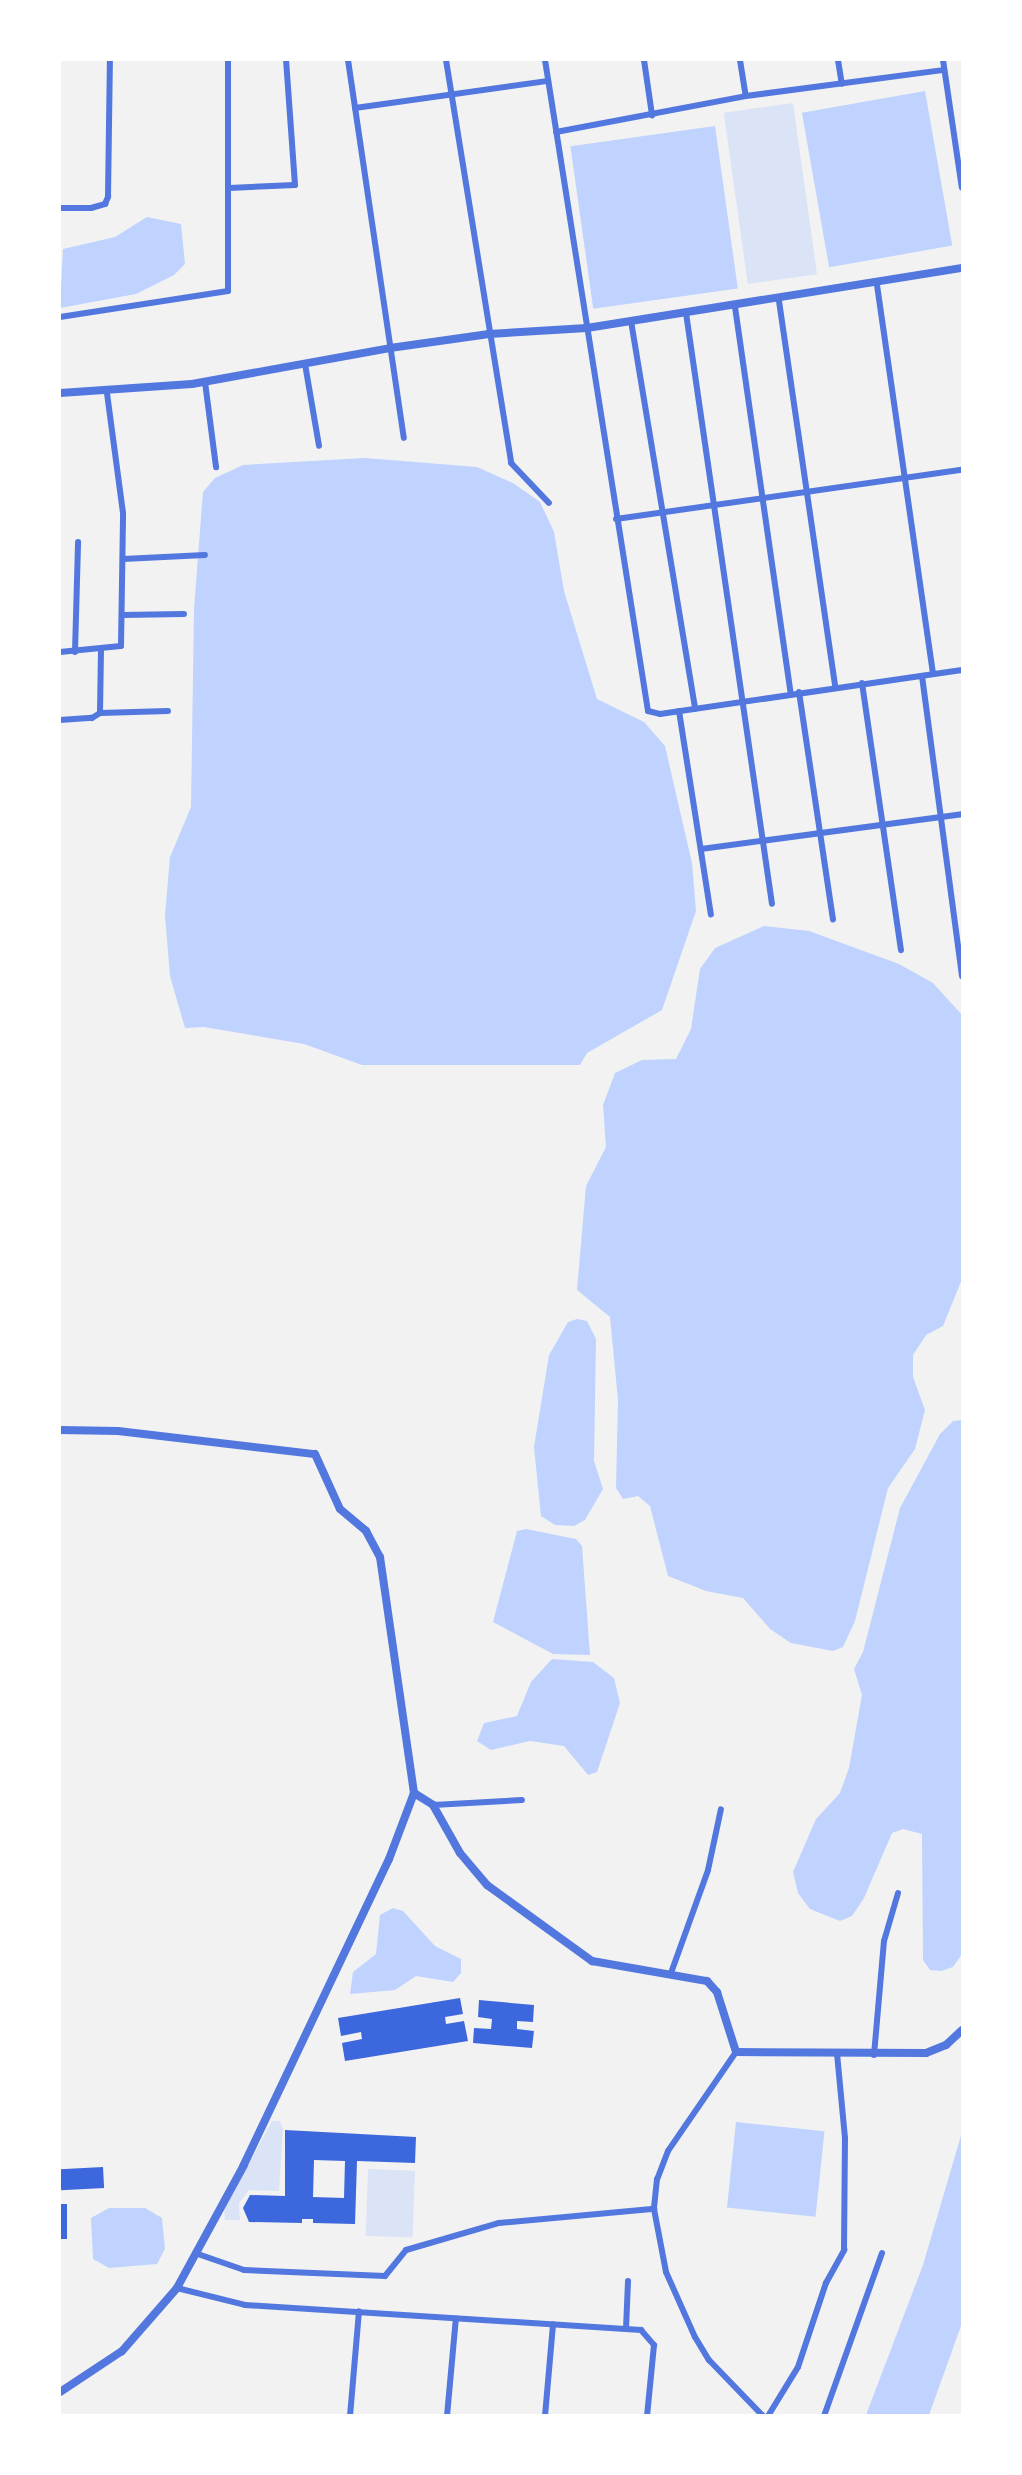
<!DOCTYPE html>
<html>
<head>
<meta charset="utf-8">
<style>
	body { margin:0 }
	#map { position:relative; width:1022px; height:2475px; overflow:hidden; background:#f2f2f2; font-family:Commissioner,sans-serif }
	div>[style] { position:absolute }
	.green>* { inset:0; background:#dbe4f7; transform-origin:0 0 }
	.water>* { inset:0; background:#bfd3fe; transform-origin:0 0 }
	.building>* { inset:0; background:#3d67dc; transform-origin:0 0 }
	.minor>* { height:6px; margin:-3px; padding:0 3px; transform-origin:3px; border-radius:3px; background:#5277de }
	.tertiary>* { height:8px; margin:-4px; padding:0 4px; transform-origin:4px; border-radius:4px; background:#5277de }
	span { translate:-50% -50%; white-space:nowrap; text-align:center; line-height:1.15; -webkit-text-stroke:5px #fff; paint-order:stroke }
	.frame { position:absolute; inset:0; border:61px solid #fff; pointer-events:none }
</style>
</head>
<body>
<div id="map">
	<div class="green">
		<i style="left:793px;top:103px;width:173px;height:70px;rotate:82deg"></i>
		<i style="clip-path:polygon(272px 2121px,280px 2121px,283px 2129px,279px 2191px,249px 2190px,239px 2203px,240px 2220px,225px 2220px,224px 2209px)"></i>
		<i style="left:368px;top:2169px;width:47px;height:67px;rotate:2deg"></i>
	</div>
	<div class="water">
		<i style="left:925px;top:91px;width:157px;height:125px;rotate:80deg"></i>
		<i style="left:715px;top:126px;width:164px;height:146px;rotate:82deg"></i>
		<i style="clip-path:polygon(147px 217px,181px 224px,185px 264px,174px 275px,136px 294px,60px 308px,63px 249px,115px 237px)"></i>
		<i style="clip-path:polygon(365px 458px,477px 467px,513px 483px,540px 502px,554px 532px,564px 591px,597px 699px,644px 722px,665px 746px,692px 863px,696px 911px,662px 1010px,587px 1053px,580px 1065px,362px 1065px,304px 1044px,204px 1027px,185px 1028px,170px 976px,165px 915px,170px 857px,191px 807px,194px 609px,203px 492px,215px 478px,243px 465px)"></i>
		<i style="clip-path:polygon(764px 926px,809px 931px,899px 964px,933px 983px,962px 1015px,962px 1279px,943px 1326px,926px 1335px,913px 1355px,913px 1377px,925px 1410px,915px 1449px,888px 1488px,855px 1621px,843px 1647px,833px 1651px,791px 1643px,770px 1629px,743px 1598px,706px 1591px,668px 1576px,650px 1506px,638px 1496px,623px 1499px,616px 1488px,618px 1400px,610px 1317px,577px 1290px,586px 1186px,606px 1147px,603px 1105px,615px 1073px,642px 1060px,676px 1059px,691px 1029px,700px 969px,715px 948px)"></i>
		<i style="clip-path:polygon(577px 1319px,587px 1321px,596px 1339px,594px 1461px,603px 1489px,585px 1520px,574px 1526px,555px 1525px,541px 1516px,534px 1447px,549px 1355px,568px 1322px)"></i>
		<i style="clip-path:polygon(962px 1420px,962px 1954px,953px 1967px,941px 1971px,930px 1970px,923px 1960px,922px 1834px,903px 1829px,892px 1833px,864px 1898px,852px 1916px,840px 1921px,810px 1909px,798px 1893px,793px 1872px,816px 1819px,840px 1793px,849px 1768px,862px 1695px,854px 1669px,863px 1652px,900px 1508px,940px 1434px,953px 1421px)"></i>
		<i style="clip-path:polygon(526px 1529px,576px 1539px,582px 1546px,590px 1655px,553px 1654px,493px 1622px,517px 1531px)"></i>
		<i style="clip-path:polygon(552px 1659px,593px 1662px,614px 1678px,620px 1703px,597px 1772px,588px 1775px,564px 1746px,530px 1741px,491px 1750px,477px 1741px,484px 1723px,517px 1716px,531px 1682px)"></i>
		<i style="clip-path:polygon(393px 1908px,403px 1911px,435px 1946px,461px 1959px,461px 1973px,453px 1982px,416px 1976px,395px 1990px,350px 1994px,353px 1972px,376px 1954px,380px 1915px)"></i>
		<i style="left:736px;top:2122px;width:89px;height:86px;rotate:6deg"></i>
		<i style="clip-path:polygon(962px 2132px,962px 2323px,929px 2415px,866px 2415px,923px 2265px)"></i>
		<i style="clip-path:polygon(109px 2208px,145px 2208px,162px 2218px,165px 2249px,157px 2264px,109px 2268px,93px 2259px,91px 2218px)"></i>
	</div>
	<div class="building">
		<i style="clip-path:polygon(460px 1998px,463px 2014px,445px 2017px,446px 2024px,464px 2021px,468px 2041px,345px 2061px,342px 2043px,362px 2039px,361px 2032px,341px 2036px,338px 2018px)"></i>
		<i style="clip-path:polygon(479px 2000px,534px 2005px,533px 2022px,517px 2021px,517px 2029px,534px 2031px,532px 2048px,473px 2043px,474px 2028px,491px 2029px,492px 2019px,478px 2017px)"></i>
		<i style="clip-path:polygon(evenodd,285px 2130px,416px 2137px,415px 2163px,357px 2161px,355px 2224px,313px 2223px,313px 2219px,302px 2219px,302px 2223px,249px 2222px,243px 2208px,250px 2195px,285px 2196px,285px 2130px,314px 2160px,345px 2161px,344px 2198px,313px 2197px,314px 2160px)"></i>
		<i style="left:103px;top:2167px;width:21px;height:43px;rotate:87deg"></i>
		<i style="left:60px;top:2204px;width:7px;height:35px"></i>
	</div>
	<div class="minor">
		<i style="left:348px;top:60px;width:382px;rotate:81.6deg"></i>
		<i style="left:446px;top:60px;width:408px;rotate:80.8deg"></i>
		<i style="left:511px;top:463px;width:55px;rotate:46.5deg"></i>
		<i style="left:545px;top:60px;width:659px;rotate:81.01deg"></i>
		<i style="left:648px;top:711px;width:12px;rotate:14deg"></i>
		<i style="left:660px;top:714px;width:305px;rotate:-8.3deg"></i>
		<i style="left:644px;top:60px;width:56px;rotate:81.7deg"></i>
		<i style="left:740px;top:60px;width:36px;rotate:81deg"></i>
		<i style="left:838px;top:60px;width:24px;rotate:81deg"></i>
		<i style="left:943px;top:60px;width:129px;rotate:81.6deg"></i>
		<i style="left:355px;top:108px;width:195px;rotate:-8deg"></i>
		<i style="left:556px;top:132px;width:193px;rotate:-10.7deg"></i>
		<i style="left:746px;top:96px;width:200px;rotate:-7.5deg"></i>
		<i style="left:229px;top:188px;width:66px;rotate:-2.6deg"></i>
		<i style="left:295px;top:185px;width:125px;rotate:-94.1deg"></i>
		<i style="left:60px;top:208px;width:31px"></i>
		<i style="left:91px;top:208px;width:15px;rotate:-16deg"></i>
		<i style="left:105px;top:204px;width:8px;rotate:-67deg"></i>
		<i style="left:108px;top:197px;width:137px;rotate:-89.2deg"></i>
		<i style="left:877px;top:285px;width:393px;rotate:81.8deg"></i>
		<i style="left:779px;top:301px;width:390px;rotate:81.7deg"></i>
		<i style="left:735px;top:307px;width:391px;rotate:81.8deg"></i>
		<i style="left:686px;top:313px;width:597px;rotate:81.72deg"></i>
		<i style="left:60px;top:317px;width:170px;rotate:-8.8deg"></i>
		<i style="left:228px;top:291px;width:231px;rotate:-90deg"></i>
		<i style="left:631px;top:321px;width:393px;rotate:80.6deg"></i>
		<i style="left:305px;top:364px;width:83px;rotate:80.3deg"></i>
		<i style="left:205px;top:382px;width:86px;rotate:82.6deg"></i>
		<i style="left:616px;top:519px;width:349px;rotate:-8.1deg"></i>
		<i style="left:123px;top:559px;width:82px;rotate:-2.8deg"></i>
		<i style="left:122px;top:615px;width:62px;rotate:-0.9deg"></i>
		<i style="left:60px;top:652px;width:61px;rotate:-5.6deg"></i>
		<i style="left:121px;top:646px;width:133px;rotate:-89.1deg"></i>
		<i style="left:123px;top:513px;width:121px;rotate:-97.6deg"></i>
		<i style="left:75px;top:652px;width:110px;rotate:-88.4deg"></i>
		<i style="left:922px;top:676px;width:303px;rotate:82.4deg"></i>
		<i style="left:862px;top:683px;width:270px;rotate:81.7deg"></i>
		<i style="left:799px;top:692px;width:230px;rotate:81.5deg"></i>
		<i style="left:679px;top:711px;width:206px;rotate:81.1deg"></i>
		<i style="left:100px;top:713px;width:62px;rotate:-89.1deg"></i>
		<i style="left:60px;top:720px;width:32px;rotate:-4deg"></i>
		<i style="left:92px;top:718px;width:9px;rotate:-32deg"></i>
		<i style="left:100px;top:713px;width:68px;rotate:-1.7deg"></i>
		<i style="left:701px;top:849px;width:263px;rotate:-7.6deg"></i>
		<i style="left:433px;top:1805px;width:89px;rotate:-3.2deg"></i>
		<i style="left:671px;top:1973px;width:109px;rotate:-70.2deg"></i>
		<i style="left:708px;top:1870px;width:62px;rotate:-78deg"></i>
		<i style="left:736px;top:2052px;width:120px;rotate:124.5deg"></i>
		<i style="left:668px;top:2151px;width:30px;rotate:111deg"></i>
		<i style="left:657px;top:2179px;width:30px;rotate:96deg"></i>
		<i style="left:654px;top:2209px;width:64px;rotate:79.2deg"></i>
		<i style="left:666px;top:2272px;width:71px;rotate:66deg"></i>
		<i style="left:695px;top:2337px;width:27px;rotate:59deg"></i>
		<i style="left:709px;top:2360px;width:78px;rotate:46deg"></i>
		<i style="left:874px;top:2055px;width:114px;rotate:-85deg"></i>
		<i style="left:884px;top:1941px;width:50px;rotate:-73.7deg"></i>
		<i style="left:195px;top:2253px;width:52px;rotate:19.1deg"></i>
		<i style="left:244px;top:2270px;width:141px;rotate:2.4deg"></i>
		<i style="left:385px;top:2276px;width:33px;rotate:-51deg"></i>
		<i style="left:406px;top:2250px;width:97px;rotate:-16.2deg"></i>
		<i style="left:499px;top:2223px;width:156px;rotate:-5.2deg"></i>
		<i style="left:177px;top:2288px;width:70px;rotate:14deg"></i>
		<i style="left:245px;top:2305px;width:397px;rotate:3.6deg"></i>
		<i style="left:641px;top:2330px;width:20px;rotate:49deg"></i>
		<i style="left:654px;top:2345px;width:71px;rotate:95.6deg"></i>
		<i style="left:626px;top:2329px;width:48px;rotate:-87.6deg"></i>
		<i style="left:350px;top:2416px;width:105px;rotate:-85.1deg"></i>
		<i style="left:447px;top:2416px;width:98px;rotate:-84.8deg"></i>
		<i style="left:545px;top:2416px;width:92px;rotate:-85deg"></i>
		<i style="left:768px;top:2416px;width:57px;rotate:-58.5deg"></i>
		<i style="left:798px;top:2367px;width:89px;rotate:-71.6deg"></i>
		<i style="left:826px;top:2283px;width:38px;rotate:-61deg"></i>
		<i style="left:844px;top:2250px;width:112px;rotate:-89.5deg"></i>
		<i style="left:845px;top:2138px;width:84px;rotate:-95.4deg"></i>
		<i style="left:824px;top:2416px;width:173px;rotate:-70.4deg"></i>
	</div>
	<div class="tertiary">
		<i style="left:60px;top:393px;width:132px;rotate:-3.9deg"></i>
		<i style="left:192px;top:384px;width:201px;rotate:-10.3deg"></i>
		<i style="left:390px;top:348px;width:100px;rotate:-8deg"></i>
		<i style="left:489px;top:334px;width:98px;rotate:-3.5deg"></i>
		<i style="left:587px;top:328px;width:380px;rotate:-9.1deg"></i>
		<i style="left:60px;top:1430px;width:58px;rotate:1deg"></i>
		<i style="left:118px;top:1431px;width:198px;rotate:6.7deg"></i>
		<i style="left:315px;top:1454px;width:60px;rotate:65.6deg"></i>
		<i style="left:340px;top:1509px;width:34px;rotate:40deg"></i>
		<i style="left:366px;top:1531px;width:30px;rotate:62deg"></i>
		<i style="left:380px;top:1557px;width:238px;rotate:81.8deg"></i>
		<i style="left:414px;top:1793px;width:71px;rotate:110.7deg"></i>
		<i style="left:389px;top:1859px;width:339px;rotate:115.4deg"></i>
		<i style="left:244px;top:2165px;width:140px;rotate:118.6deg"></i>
		<i style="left:177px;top:2288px;width:84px;rotate:131.1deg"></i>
		<i style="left:122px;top:2351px;width:74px;rotate:146.5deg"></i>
		<i style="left:414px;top:1793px;width:22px;rotate:32deg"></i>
		<i style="left:433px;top:1805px;width:55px;rotate:60.6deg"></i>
		<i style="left:460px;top:1853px;width:42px;rotate:49.8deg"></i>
		<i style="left:487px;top:1885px;width:130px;rotate:35.9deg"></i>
		<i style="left:592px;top:1961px;width:117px;rotate:9.9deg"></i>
		<i style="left:707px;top:1981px;width:15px;rotate:48deg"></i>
		<i style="left:717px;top:1992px;width:63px;rotate:72.4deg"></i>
		<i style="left:736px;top:2052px;width:190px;rotate:0.3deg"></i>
		<i style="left:926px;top:2053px;width:22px;rotate:-22deg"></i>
		<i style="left:946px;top:2045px;width:22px;rotate:-43deg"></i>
	</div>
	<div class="frame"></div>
</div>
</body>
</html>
